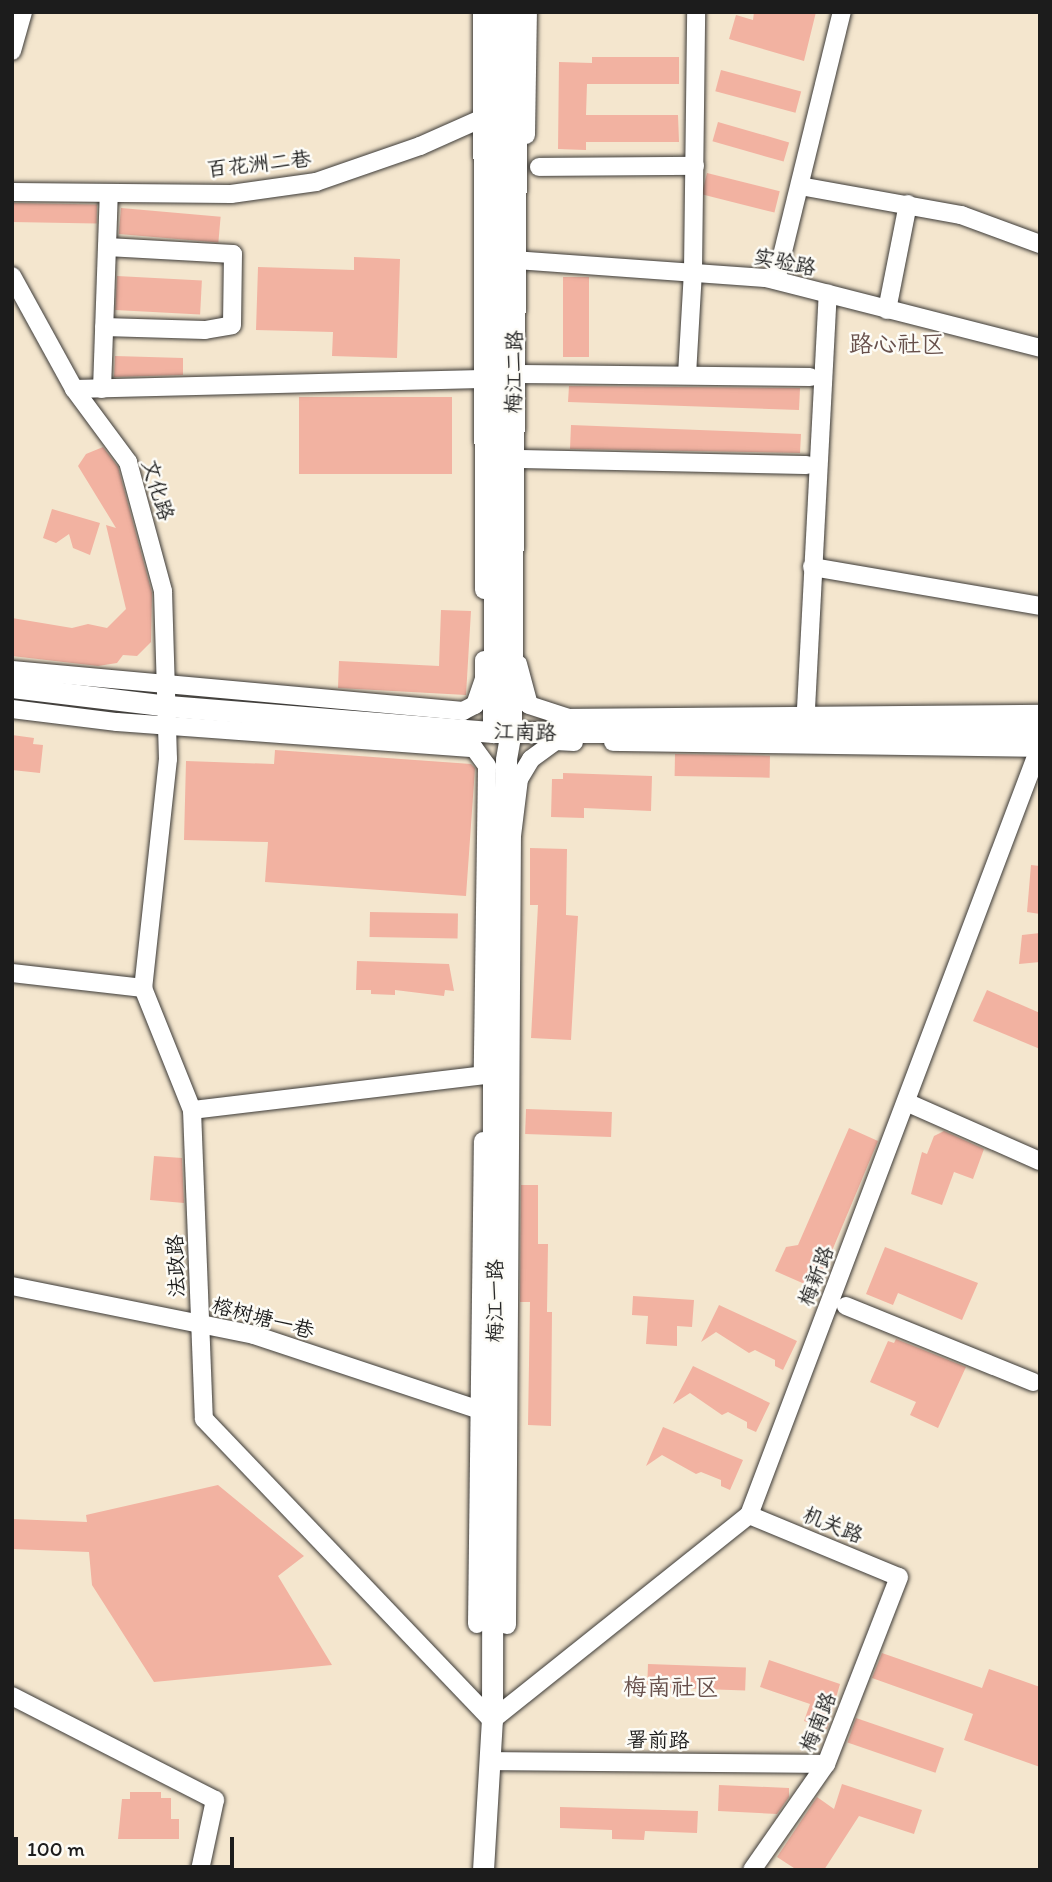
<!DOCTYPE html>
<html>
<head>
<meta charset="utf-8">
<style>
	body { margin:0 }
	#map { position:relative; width:1052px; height:1882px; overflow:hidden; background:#f4e6ce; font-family:Itim,"LXGW WenKai TC",sans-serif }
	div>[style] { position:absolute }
	.building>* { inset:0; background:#f2b2a1; transform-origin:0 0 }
	.roads { filter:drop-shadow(0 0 2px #3c3a37) drop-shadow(0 0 2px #3c3a37) }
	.minor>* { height:18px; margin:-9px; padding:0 9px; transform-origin:9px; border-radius:9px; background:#fff }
	.major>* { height:21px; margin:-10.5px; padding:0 10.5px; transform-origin:10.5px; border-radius:10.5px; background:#fff }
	span { translate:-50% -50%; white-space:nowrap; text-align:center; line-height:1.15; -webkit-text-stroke:5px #fdfcf7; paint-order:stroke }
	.street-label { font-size:21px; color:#1c1c1c }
	.quarter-label { font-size:24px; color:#67504b }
	.frame { position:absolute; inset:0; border:14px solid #1c1c1c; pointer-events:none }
	.scale { position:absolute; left:14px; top:1837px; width:220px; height:32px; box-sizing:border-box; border:4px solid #1c1c1c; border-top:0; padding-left:9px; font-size:21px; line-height:24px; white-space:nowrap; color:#1c1c1c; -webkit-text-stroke:5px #fdfcf7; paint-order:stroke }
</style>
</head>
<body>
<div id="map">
	<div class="building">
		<i style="clip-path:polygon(754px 12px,816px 12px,804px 61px,729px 39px,736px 15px,753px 20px)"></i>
		<i style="clip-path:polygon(592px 57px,679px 57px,679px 84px,587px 84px,586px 115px,678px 115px,679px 142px,586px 142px,586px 150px,558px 149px,559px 62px,592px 63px)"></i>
		<i style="left:721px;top:70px;width:83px;height:22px;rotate:15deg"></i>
		<i style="left:718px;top:122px;width:74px;height:20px;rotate:16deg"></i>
		<i style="left:707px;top:173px;width:75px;height:22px;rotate:14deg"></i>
		<i style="left:12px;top:203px;width:85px;height:19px;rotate:1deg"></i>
		<i style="left:121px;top:208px;width:100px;height:26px;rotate:5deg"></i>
		<i style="clip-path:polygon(354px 257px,400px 259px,397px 358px,332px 356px,333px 332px,256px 330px,258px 267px,354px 270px)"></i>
		<i style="left:117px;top:276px;width:85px;height:34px;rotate:3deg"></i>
		<i style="left:563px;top:277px;width:26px;height:80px"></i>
		<i style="clip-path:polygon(115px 356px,183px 358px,183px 375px,114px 377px)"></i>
		<i style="clip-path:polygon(569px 386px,800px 388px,799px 410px,568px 402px)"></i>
		<i style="left:299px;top:397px;width:153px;height:77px"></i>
		<i style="clip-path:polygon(571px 425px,801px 434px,800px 453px,570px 449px)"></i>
		<i style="clip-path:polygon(103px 447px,118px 467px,152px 593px,151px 642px,137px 656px,123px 655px,117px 663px,98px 666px,12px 656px,12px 618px,72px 628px,88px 624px,107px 628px,126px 609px,106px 525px,116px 528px,78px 466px,86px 454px)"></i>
		<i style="clip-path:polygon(52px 509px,100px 523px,90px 555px,73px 548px,69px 534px,56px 543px,43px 538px)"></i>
		<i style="clip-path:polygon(441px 610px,471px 611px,466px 695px,338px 688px,339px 661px,439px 666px)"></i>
		<i style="clip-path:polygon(12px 735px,34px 738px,33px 744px,43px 745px,40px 773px,12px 770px)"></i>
		<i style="clip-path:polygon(275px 750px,471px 764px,475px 768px,466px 896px,265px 882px,268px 842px,184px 840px,186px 761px,274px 764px)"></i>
		<i style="left:675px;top:754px;width:95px;height:22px;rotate:1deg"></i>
		<i style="clip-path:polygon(563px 773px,652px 776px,651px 811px,584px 808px,584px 818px,551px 817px,552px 779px,563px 779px)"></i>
		<i style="clip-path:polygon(530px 848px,567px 849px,566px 915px,578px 916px,571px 1040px,531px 1038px,538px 905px,530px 905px)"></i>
		<i style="clip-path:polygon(1031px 865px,1040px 866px,1040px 914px,1027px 912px)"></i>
		<i style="left:370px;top:912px;width:88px;height:25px;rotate:1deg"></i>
		<i style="clip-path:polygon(1040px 933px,1040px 962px,1019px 964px,1022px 935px)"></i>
		<i style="clip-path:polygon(357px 961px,449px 964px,454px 991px,445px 990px,444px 996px,395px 990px,395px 995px,371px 994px,371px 990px,356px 990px)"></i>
		<i style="clip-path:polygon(987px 990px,1040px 1013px,1040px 1049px,973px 1021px)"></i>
		<i style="left:526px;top:1109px;width:86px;height:25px;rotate:2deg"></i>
		<i style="clip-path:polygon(849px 1128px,878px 1141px,816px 1289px,775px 1271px,786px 1247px,798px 1245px)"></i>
		<i style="clip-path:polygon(944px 1131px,984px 1149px,973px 1179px,954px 1172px,942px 1205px,911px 1194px,922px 1152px,927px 1154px,934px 1136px)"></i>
		<i style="clip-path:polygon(154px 1156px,182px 1158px,184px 1203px,150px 1200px)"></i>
		<i style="clip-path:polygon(521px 1185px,538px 1185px,538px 1244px,548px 1244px,547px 1312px,552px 1312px,551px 1426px,528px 1425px,530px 1302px,520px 1302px)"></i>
		<i style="clip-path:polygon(885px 1247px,978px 1283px,962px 1320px,898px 1293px,893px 1305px,866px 1294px)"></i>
		<i style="clip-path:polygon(633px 1296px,694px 1300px,692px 1327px,677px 1326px,677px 1346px,646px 1344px,648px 1316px,632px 1315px)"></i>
		<i style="clip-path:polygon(719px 1305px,797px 1341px,783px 1370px,775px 1366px,775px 1360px,755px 1350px,749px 1353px,716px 1332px,701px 1342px)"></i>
		<i style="clip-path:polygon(896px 1339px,966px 1367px,938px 1428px,910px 1415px,916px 1402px,870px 1382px,888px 1341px,894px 1343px)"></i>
		<i style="clip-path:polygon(693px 1366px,770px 1403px,756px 1432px,747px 1428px,747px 1422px,728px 1412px,722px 1415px,690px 1393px,673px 1404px)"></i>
		<i style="clip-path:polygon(663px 1427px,743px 1460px,730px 1490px,721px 1486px,721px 1480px,701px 1472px,696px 1474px,662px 1455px,646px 1466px)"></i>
		<i style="clip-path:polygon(218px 1485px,304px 1556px,278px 1576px,332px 1665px,154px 1682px,92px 1585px,89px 1552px,12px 1549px,12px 1519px,87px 1522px,86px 1515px)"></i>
		<i style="clip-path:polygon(882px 1653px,982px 1688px,989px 1669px,1040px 1687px,1040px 1767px,964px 1740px,973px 1714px,872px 1678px)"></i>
		<i style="clip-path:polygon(769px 1660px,840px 1684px,827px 1729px,804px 1721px,810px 1704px,760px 1687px)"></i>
		<i style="left:648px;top:1664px;width:98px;height:23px;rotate:2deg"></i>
		<i style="left:856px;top:1718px;width:93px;height:26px;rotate:19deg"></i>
		<i style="clip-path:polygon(842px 1784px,922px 1810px,914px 1834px,859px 1816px,824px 1870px,797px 1870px,777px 1857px,817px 1797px,834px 1809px)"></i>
		<i style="clip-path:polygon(719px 1785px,789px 1788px,789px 1797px,777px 1814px,718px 1811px)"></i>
		<i style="clip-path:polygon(130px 1792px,161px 1792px,161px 1798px,171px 1798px,171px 1819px,179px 1819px,179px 1839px,118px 1839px,122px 1799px,130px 1799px)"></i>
		<i style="clip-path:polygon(560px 1807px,698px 1811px,697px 1833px,645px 1831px,644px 1840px,612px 1839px,612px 1830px,560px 1828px)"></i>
	</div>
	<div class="roads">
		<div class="minor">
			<i style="left:482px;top:12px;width:578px;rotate:89.8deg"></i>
			<i style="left:12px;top:51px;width:41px;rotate:-74.2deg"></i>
			<i style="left:526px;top:135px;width:123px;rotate:-89.1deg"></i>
			<i style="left:539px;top:167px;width:156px;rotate:-0.4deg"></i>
			<i style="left:800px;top:186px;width:164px;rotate:10.2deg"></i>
			<i style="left:961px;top:215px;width:84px;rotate:20.2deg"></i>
			<i style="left:12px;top:192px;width:219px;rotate:0.5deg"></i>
			<i style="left:231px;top:194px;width:86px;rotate:-8deg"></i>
			<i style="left:316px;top:182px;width:110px;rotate:-19.1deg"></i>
			<i style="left:420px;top:146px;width:79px;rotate:-24deg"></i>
			<i style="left:515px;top:260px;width:252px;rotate:4.1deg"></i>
			<i style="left:766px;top:278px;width:283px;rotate:14.3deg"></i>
			<i style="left:12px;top:276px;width:129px;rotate:61.2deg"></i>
			<i style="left:74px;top:389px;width:91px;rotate:53.5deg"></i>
			<i style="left:128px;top:462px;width:134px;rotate:74.8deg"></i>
			<i style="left:163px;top:591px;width:168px;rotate:88.3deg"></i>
			<i style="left:168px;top:759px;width:230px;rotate:96.2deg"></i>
			<i style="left:143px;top:988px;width:131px;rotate:68.1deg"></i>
			<i style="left:192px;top:1110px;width:309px;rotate:87.8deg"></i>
			<i style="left:204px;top:1419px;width:417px;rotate:46.3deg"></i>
			<i style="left:492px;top:1720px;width:329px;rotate:-38.6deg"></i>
			<i style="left:749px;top:1515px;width:822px;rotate:-69.27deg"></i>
			<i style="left:776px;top:280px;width:276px;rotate:-76.2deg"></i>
			<i style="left:887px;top:310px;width:108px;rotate:-78.8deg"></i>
			<i style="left:104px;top:327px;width:101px;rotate:1.7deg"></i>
			<i style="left:205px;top:330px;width:27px;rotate:-10deg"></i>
			<i style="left:232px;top:325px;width:71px;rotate:-89.2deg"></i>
			<i style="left:233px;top:254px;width:126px;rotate:-176.8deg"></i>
			<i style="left:519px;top:374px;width:291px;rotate:0.6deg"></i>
			<i style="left:687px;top:375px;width:104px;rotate:-86.7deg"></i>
			<i style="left:693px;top:271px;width:259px;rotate:-89.3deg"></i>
			<i style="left:74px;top:389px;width:418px;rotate:-1.4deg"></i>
			<i style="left:102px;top:389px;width:196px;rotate:-88deg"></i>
			<i style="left:518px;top:459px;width:289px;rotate:1.2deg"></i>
			<i style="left:812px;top:567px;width:231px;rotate:9.7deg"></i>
			<i style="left:518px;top:664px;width:42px;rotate:75deg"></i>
			<i style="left:529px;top:705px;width:42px;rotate:18deg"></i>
			<i style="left:569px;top:718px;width:471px;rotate:-0.5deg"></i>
			<i style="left:12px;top:670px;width:453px;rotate:5.2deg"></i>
			<i style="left:463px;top:711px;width:13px;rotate:-27deg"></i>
			<i style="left:475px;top:705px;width:28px;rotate:-71deg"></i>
			<i style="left:484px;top:679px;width:19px;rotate:-90deg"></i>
			<i style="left:12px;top:709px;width:106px;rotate:7.1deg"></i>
			<i style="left:117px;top:722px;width:358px;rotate:4.2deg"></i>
			<i style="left:474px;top:748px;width:22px;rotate:54deg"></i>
			<i style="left:487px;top:766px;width:305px;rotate:90.8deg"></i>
			<i style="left:805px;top:728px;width:435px;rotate:-87deg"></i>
			<i style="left:613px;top:742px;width:427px;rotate:0.8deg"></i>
			<i style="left:12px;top:973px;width:132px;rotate:6.5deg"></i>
			<i style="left:906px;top:1102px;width:146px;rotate:23.8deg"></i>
			<i style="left:192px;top:1110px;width:303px;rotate:-6.8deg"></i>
			<i style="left:12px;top:1286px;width:247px;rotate:11.4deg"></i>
			<i style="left:254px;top:1335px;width:247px;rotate:18.4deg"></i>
			<i style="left:846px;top:1306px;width:202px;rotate:22.1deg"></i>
			<i style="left:749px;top:1515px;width:162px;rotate:22.5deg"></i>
			<i style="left:899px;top:1577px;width:201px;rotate:111.3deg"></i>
			<i style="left:826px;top:1764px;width:129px;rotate:124.9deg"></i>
			<i style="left:477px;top:1624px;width:483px;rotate:-89.3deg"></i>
			<i style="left:507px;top:1625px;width:789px;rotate:-89.64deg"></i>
			<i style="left:512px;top:836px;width:57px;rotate:-83deg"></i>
			<i style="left:519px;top:779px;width:23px;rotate:-59deg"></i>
			<i style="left:531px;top:759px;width:31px;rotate:-36deg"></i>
			<i style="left:556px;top:741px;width:18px;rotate:3deg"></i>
			<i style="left:12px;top:1696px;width:228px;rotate:27.1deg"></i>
			<i style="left:215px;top:1800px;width:72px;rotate:102.1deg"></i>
			<i style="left:489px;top:1761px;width:337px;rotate:0.5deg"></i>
		</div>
		<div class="major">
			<i style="left:12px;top:687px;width:157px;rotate:6.9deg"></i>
			<i style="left:168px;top:706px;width:326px;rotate:4.6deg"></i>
			<i style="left:493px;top:732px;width:547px"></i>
			<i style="left:493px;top:732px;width:720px;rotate:-89.52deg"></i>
			<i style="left:483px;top:1870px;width:150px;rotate:-86.6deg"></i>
			<i style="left:492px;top:1720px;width:646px;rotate:-89.91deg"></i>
			<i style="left:493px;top:1074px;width:315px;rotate:-87.6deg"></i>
			<i style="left:506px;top:759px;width:27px;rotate:-80deg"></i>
			<i style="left:511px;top:732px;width:720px;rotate:-89.52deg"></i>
		</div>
	</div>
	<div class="street-label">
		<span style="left:259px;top:164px;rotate:-6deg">百花洲二巷</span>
		<span style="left:785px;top:262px;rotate:12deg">实验路</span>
		<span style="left:514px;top:372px;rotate:-89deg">梅江二路</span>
		<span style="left:158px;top:490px;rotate:73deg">文化路</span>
		<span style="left:525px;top:732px;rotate:2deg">江南路</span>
		<span style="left:176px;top:1266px;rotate:-92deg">法政路</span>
		<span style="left:816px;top:1276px;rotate:-69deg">梅新路</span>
		<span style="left:495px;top:1301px;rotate:-90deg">梅江一路</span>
		<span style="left:263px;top:1318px;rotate:15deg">榕树塘一巷</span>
		<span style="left:833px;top:1525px;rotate:22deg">机关路</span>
		<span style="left:818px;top:1722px;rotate:-68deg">梅南路</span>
		<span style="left:658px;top:1740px;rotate:1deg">署前路</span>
	</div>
	<div class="quarter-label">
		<span style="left:897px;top:344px">路心社区</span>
		<span style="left:671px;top:1687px">梅南社区</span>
	</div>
	<div class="frame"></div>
	<div class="scale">100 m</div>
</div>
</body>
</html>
